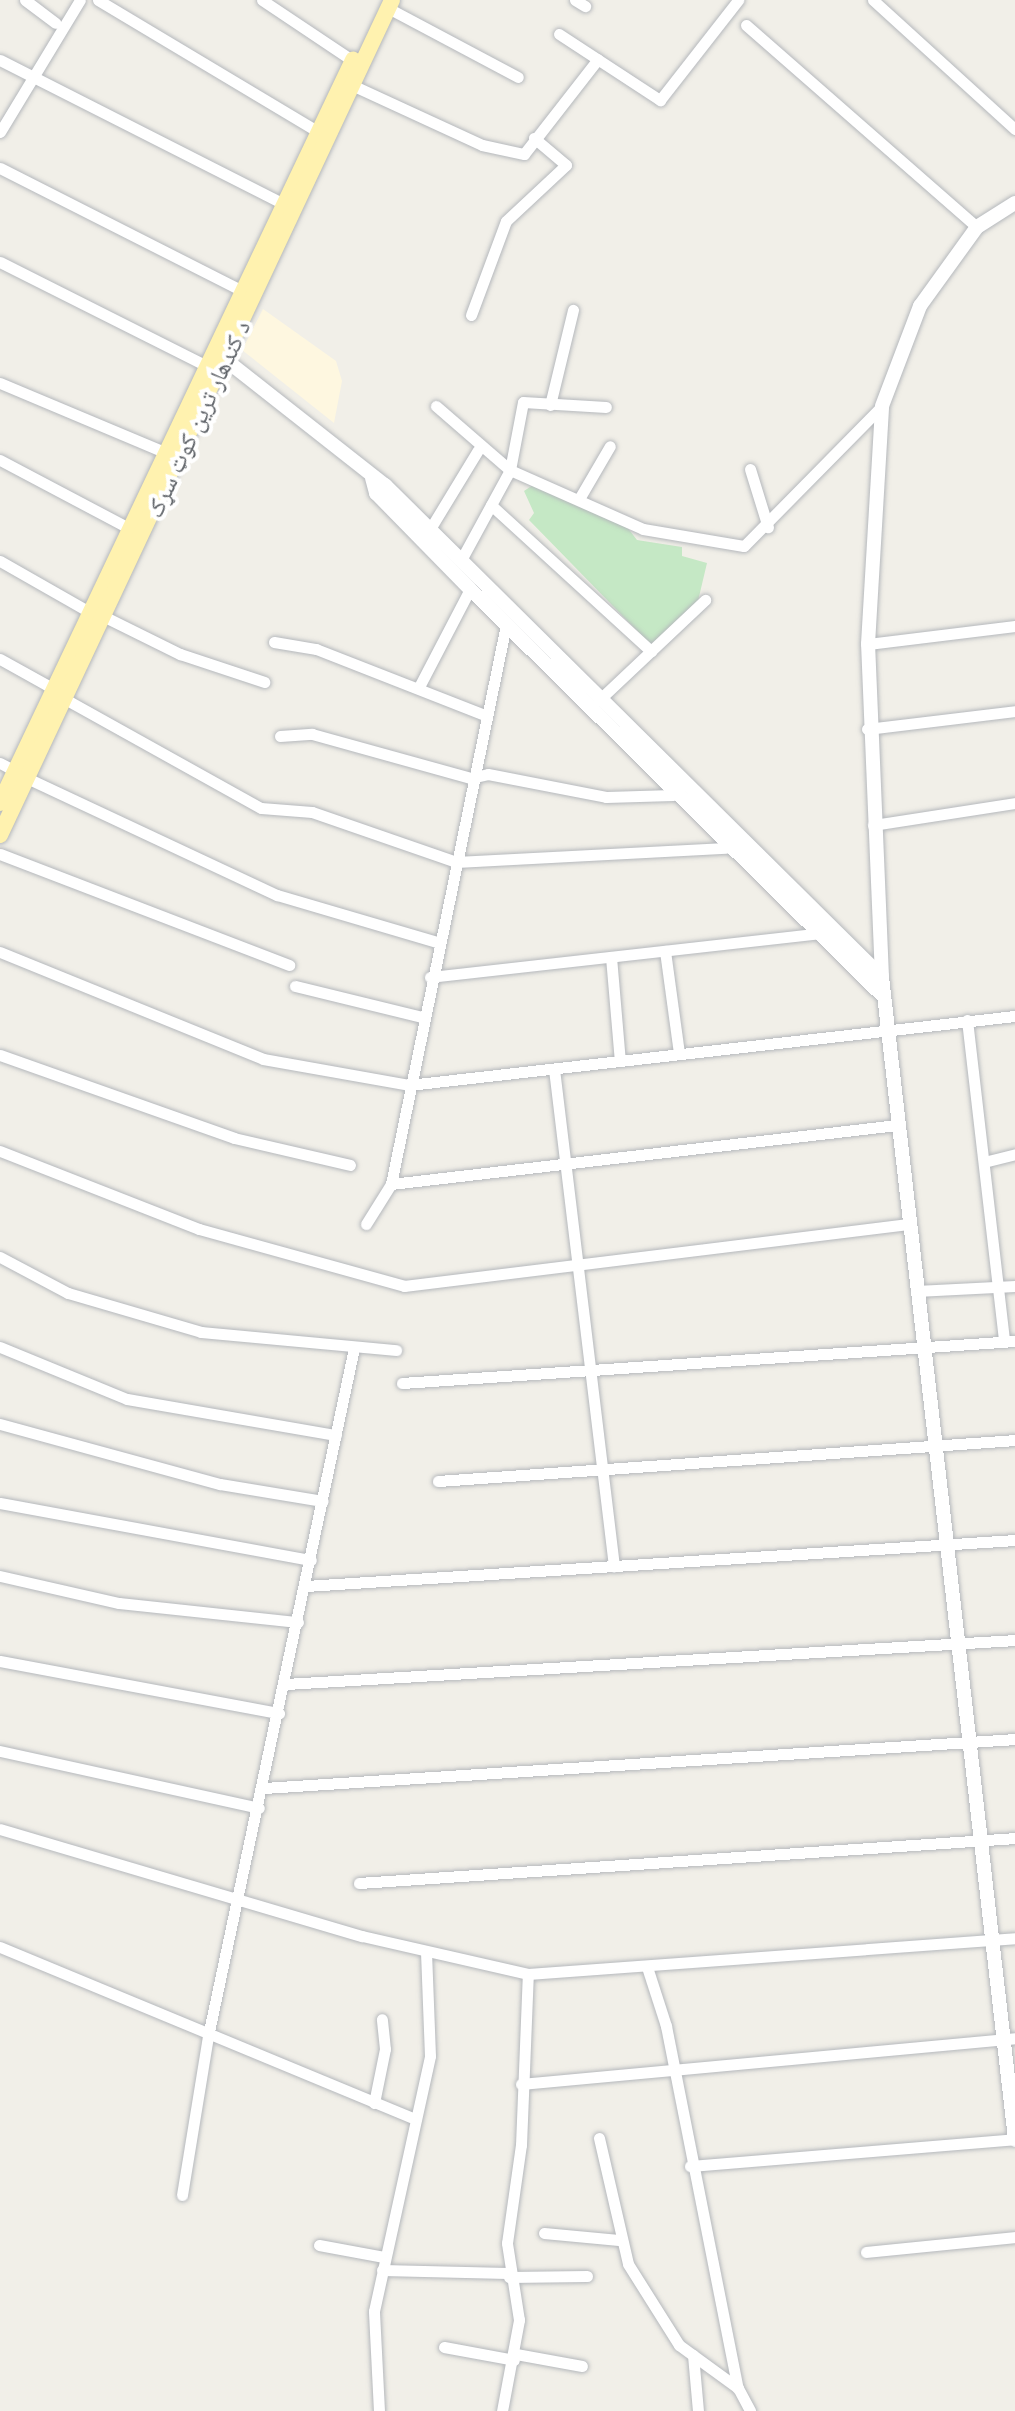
<!DOCTYPE html>
<html>
<head>
<meta charset="utf-8">
<style>
	body { margin:0 }
	#map { position:relative; width:1015px; height:2411px; overflow:hidden; background:#f1efe8; font-family:Poppins,"Noto Naskh Arabic",sans-serif }
	div>[style] { position:absolute }
	.commercial>* { inset:0; background:#fef7e0 }
	.green>* { inset:0; background:#c5e8c5 }
	.roads { filter:drop-shadow(0 0 2px #b5b8bc) drop-shadow(0 0 2px #b5b8bc) }
	.minor>* { height:11px; margin:-5.5px; padding:0 5.5px; transform-origin:5.5px; border-radius:5.5px; background:#fff }
	.tertiary>* { height:14px; margin:-7px; padding:0 7px; transform-origin:7px; border-radius:7px; background:#fff }
	.secondary>* { height:14px; margin:-7px; padding:0 7px; transform-origin:7px; border-radius:7px; background:#fff }
	.primary>* { height:16px; margin:-8px; padding:0 8px; transform-origin:8px; border-radius:8px; background:#fff2af }
	span { translate:-50% -50%; white-space:nowrap; text-align:center; line-height:1.15; -webkit-text-stroke:8px #fff; paint-order:stroke }
	.street-label { font-size:24px; color:#5f6368 }
</style>
</head>
<body>
<div id="map">
	<div class="commercial">
		<i style="clip-path:polygon(263px 309px,336px 361px,342px 381px,334px 423px,242px 350px)"></i>
	</div>
	<div class="green">
		<i style="clip-path:polygon(533px 485px,627px 527px,637px 540px,682px 547px,682px 556px,707px 563px,698px 601px,651px 645px,529px 520px,534px 513px,524px 491px)"></i>
	</div>
	<div class="roads">
		<div class="minor">
			<i style="left:25px;top:0;width:38px;rotate:37deg"></i>
			<i style="left:98px;top:0;width:259px;rotate:30.9deg"></i>
			<i style="left:262px;top:0;width:110px;rotate:33.8deg"></i>
			<i style="left:575px;top:0;width:12px;rotate:31deg"></i>
			<i style="left:873px;top:0;width:192px;rotate:42.3deg"></i>
			<i style="left:388px;top:8px;width:147px;rotate:28deg"></i>
			<i style="left:746px;top:25px;width:307px;rotate:41.2deg"></i>
			<i style="left:559px;top:34px;width:121px;rotate:33.2deg"></i>
			<i style="left:660px;top:100px;width:127px;rotate:-52deg"></i>
			<i style="left:0;top:60px;width:318px;rotate:26.9deg"></i>
			<i style="left:354px;top:86px;width:141px;rotate:24.7deg"></i>
			<i style="left:482px;top:145px;width:43px;rotate:12.1deg"></i>
			<i style="left:524px;top:154px;width:120px;rotate:-52.1deg"></i>
			<i style="left:0;top:132px;width:154px;rotate:-58.8deg"></i>
			<i style="left:0;top:168px;width:274px;rotate:26.9deg"></i>
			<i style="left:0;top:262px;width:234px;rotate:26.7deg"></i>
			<i style="left:471px;top:315px;width:100px;rotate:-69.6deg"></i>
			<i style="left:506px;top:221px;width:82px;rotate:-43deg"></i>
			<i style="left:566px;top:165px;width:42px;rotate:-139.8deg"></i>
			<i style="left:0;top:383px;width:183px;rotate:22.8deg"></i>
			<i style="left:550px;top:405px;width:98px;rotate:-76.4deg"></i>
			<i style="left:436px;top:406px;width:98px;rotate:40.9deg"></i>
			<i style="left:510px;top:470px;width:145px;rotate:23.9deg"></i>
			<i style="left:643px;top:529px;width:102px;rotate:9.6deg"></i>
			<i style="left:744px;top:546px;width:197px;rotate:-45.4deg"></i>
			<i style="left:0;top:460px;width:149px;rotate:27.9deg"></i>
			<i style="left:750px;top:469px;width:61px;rotate:72.8deg"></i>
			<i style="left:579px;top:499px;width:61px;rotate:-59.7deg"></i>
			<i style="left:491px;top:505px;width:217px;rotate:42.4deg"></i>
			<i style="left:430px;top:529px;width:92px;rotate:-58.7deg"></i>
			<i style="left:461px;top:560px;width:102px;rotate:-61.4deg"></i>
			<i style="left:510px;top:470px;width:69px;rotate:-79.2deg"></i>
			<i style="left:523px;top:402px;width:83px;rotate:3.4deg"></i>
			<i style="left:0;top:561px;width:105px;rotate:29.7deg"></i>
			<i style="left:105px;top:617px;width:84px;rotate:26.3deg"></i>
			<i style="left:180px;top:654px;width:89px;rotate:18.4deg"></i>
			<i style="left:274px;top:642px;width:43px;rotate:9.5deg"></i>
			<i style="left:316px;top:649px;width:178px;rotate:21.4deg"></i>
			<i style="left:868px;top:644px;width:148px;rotate:-7deg"></i>
			<i style="left:0;top:659px;width:62px;rotate:29.1deg"></i>
			<i style="left:420px;top:685px;width:108px;rotate:-62.5deg"></i>
			<i style="left:65px;top:699px;width:224px;rotate:29.1deg"></i>
			<i style="left:261px;top:808px;width:51px;rotate:4.5deg"></i>
			<i style="left:312px;top:812px;width:152px;rotate:19.1deg"></i>
			<i style="left:456px;top:862px;width:270px;rotate:-3deg"></i>
			<i style="left:599px;top:700px;width:146px;rotate:-43.3deg"></i>
			<i style="left:867px;top:729px;width:149px;rotate:-6.9deg"></i>
			<i style="left:280px;top:736px;width:32px;rotate:-4deg"></i>
			<i style="left:312px;top:734px;width:165px;rotate:15.5deg"></i>
			<i style="left:471px;top:778px;width:17px;rotate:-13deg"></i>
			<i style="left:488px;top:774px;width:120px;rotate:11deg"></i>
			<i style="left:606px;top:797px;width:67px;rotate:-1.7deg"></i>
			<i style="left:0;top:763px;width:17px;rotate:28deg"></i>
			<i style="left:29px;top:779px;width:274px;rotate:25.1deg"></i>
			<i style="left:277px;top:895px;width:167px;rotate:16.4deg"></i>
			<i style="left:873px;top:825px;width:144px;rotate:-8.8deg"></i>
			<i style="left:0;top:854px;width:310px;rotate:21deg"></i>
			<i style="left:665px;top:951px;width:103px;rotate:82.2deg"></i>
			<i style="left:0;top:952px;width:284px;rotate:22.1deg"></i>
			<i style="left:263px;top:1059px;width:148px;rotate:10.1deg"></i>
			<i style="left:409px;top:1085px;width:610px;rotate:-6.5deg"></i>
			<i style="left:611px;top:957px;width:104px;rotate:85.1deg"></i>
			<i style="left:430px;top:977px;width:388px;rotate:-6.4deg"></i>
			<i style="left:295px;top:986px;width:131px;rotate:13.7deg"></i>
			<i style="left:967px;top:1020px;width:323px;rotate:83.4deg"></i>
			<i style="left:0;top:1055px;width:248px;rotate:19.5deg"></i>
			<i style="left:234px;top:1138px;width:119px;rotate:13.1deg"></i>
			<i style="left:554px;top:1069px;width:501px;rotate:83.12deg"></i>
			<i style="left:0;top:1151px;width:214px;rotate:21.4deg"></i>
			<i style="left:199px;top:1229px;width:213px;rotate:15.5deg"></i>
			<i style="left:404px;top:1286px;width:508px;rotate:-7.01deg"></i>
			<i style="left:984px;top:1162px;width:32px;rotate:-14deg"></i>
			<i style="left:391px;top:1184px;width:509px;rotate:-6.65deg"></i>
			<i style="left:366px;top:1224px;width:47px;rotate:-58deg"></i>
			<i style="left:391px;top:1184px;width:571px;rotate:-78.38deg"></i>
			<i style="left:0;top:1257px;width:77px;rotate:27.9deg"></i>
			<i style="left:68px;top:1293px;width:139px;rotate:16.3deg"></i>
			<i style="left:201px;top:1332px;width:196px;rotate:5.3deg"></i>
			<i style="left:916px;top:1291px;width:99px;rotate:-2.9deg"></i>
			<i style="left:0;top:1347px;width:137px;rotate:22.3deg"></i>
			<i style="left:127px;top:1399px;width:212px;rotate:9.8deg"></i>
			<i style="left:402px;top:1383px;width:614px;rotate:-3.92deg"></i>
			<i style="left:0;top:1424px;width:228px;rotate:15.3deg"></i>
			<i style="left:220px;top:1484px;width:104px;rotate:9.4deg"></i>
			<i style="left:438px;top:1481px;width:578px;rotate:-4.06deg"></i>
			<i style="left:0;top:1503px;width:316px;rotate:10.4deg"></i>
			<i style="left:0;top:1576px;width:122px;rotate:12.8deg"></i>
			<i style="left:119px;top:1603px;width:180px;rotate:6.1deg"></i>
			<i style="left:306px;top:1586px;width:710px;rotate:-3.71deg"></i>
			<i style="left:0;top:1661px;width:284px;rotate:10.6deg"></i>
			<i style="left:286px;top:1684px;width:730px;rotate:-3.45deg"></i>
			<i style="left:0;top:1751px;width:265px;rotate:12.4deg"></i>
			<i style="left:264px;top:1788px;width:753px;rotate:-3.73deg"></i>
			<i style="left:0;top:1829px;width:377px;rotate:16.5deg"></i>
			<i style="left:362px;top:1936px;width:170px;rotate:12.9deg"></i>
			<i style="left:528px;top:1974px;width:488px;rotate:-4.2deg"></i>
			<i style="left:359px;top:1883px;width:658px;rotate:-3.92deg"></i>
			<i style="left:0;top:1947px;width:450px;rotate:22.5deg"></i>
			<i style="left:647px;top:1967px;width:62px;rotate:72.1deg"></i>
			<i style="left:666px;top:2026px;width:369px;rotate:78.8deg"></i>
			<i style="left:521px;top:2084px;width:496px;rotate:-5.3deg"></i>
			<i style="left:374px;top:2103px;width:55px;rotate:-78.5deg"></i>
			<i style="left:385px;top:2049px;width:30px;rotate:-96deg"></i>
			<i style="left:599px;top:2138px;width:129px;rotate:77deg"></i>
			<i style="left:628px;top:2264px;width:96px;rotate:57.8deg"></i>
			<i style="left:679px;top:2345px;width:73px;rotate:36.1deg"></i>
			<i style="left:738px;top:2388px;width:26px;rotate:62deg"></i>
			<i style="left:690px;top:2166px;width:326px;rotate:-4.7deg"></i>
			<i style="left:182px;top:2195px;width:161px;rotate:-80.7deg"></i>
			<i style="left:208px;top:2036px;width:703px;rotate:-78.02deg"></i>
			<i style="left:544px;top:2233px;width:75px;rotate:5.3deg"></i>
			<i style="left:319px;top:2245px;width:66px;rotate:10.5deg"></i>
			<i style="left:866px;top:2252px;width:150px;rotate:-5.7deg"></i>
			<i style="left:382px;top:2270px;width:125px;rotate:1.4deg"></i>
			<i style="left:509px;top:2277px;width:78px;rotate:-0.7deg"></i>
			<i style="left:444px;top:2347px;width:71px;rotate:10.5deg"></i>
			<i style="left:516px;top:2354px;width:67px;rotate:10.3deg"></i>
			<i style="left:693px;top:2355px;width:56px;rotate:84.9deg"></i>
			<i style="left:379px;top:2411px;width:100px;rotate:-92.9deg"></i>
			<i style="left:374px;top:2311px;width:261px;rotate:-77.6deg"></i>
			<i style="left:430px;top:2056px;width:103px;rotate:-92.2deg"></i>
			<i style="left:502px;top:2411px;width:93px;rotate:-79.4deg"></i>
			<i style="left:519px;top:2320px;width:78px;rotate:-98.9deg"></i>
			<i style="left:507px;top:2243px;width:99px;rotate:-81.9deg"></i>
			<i style="left:521px;top:2145px;width:171px;rotate:-87.7deg"></i>
		</div>
		<div class="tertiary">
			<i style="left:882px;top:977px;width:333px;rotate:-92.4deg"></i>
			<i style="left:868px;top:644px;width:238px;rotate:-86.6deg"></i>
			<i style="left:882px;top:406px;width:107px;rotate:-69.2deg"></i>
			<i style="left:920px;top:306px;width:97px;rotate:-54.2deg"></i>
			<i style="left:977px;top:227px;width:45px;rotate:-32.3deg"></i>
		</div>
		<div class="secondary">
			<i style="left:217px;top:353px;width:214px;rotate:38.2deg"></i>
			<i style="left:385px;top:485px;width:699px;rotate:44.71deg"></i>
			<i style="left:882px;top:977px;width:1170px;rotate:83.47deg"></i>
			<i style="left:372px;top:478px;width:16px;rotate:75deg"></i>
			<i style="left:376px;top:493px;width:134px;rotate:45.6deg"></i>
			<i style="left:470px;top:589px;width:581px;rotate:44.58deg"></i>
		</div>
		<div class="primary">
			<i style="left:0;top:803px;width:823px;rotate:-64.59deg"></i>
			<i style="left:0;top:835px;width:922px;rotate:-64.85deg"></i>
		</div>
	</div>
	<div class="street-label">
		<span style="left:198px;top:419px;rotate:-65deg">د کندهار ترين کوټ سړک</span>
	</div>
</div>
</body>
</html>
